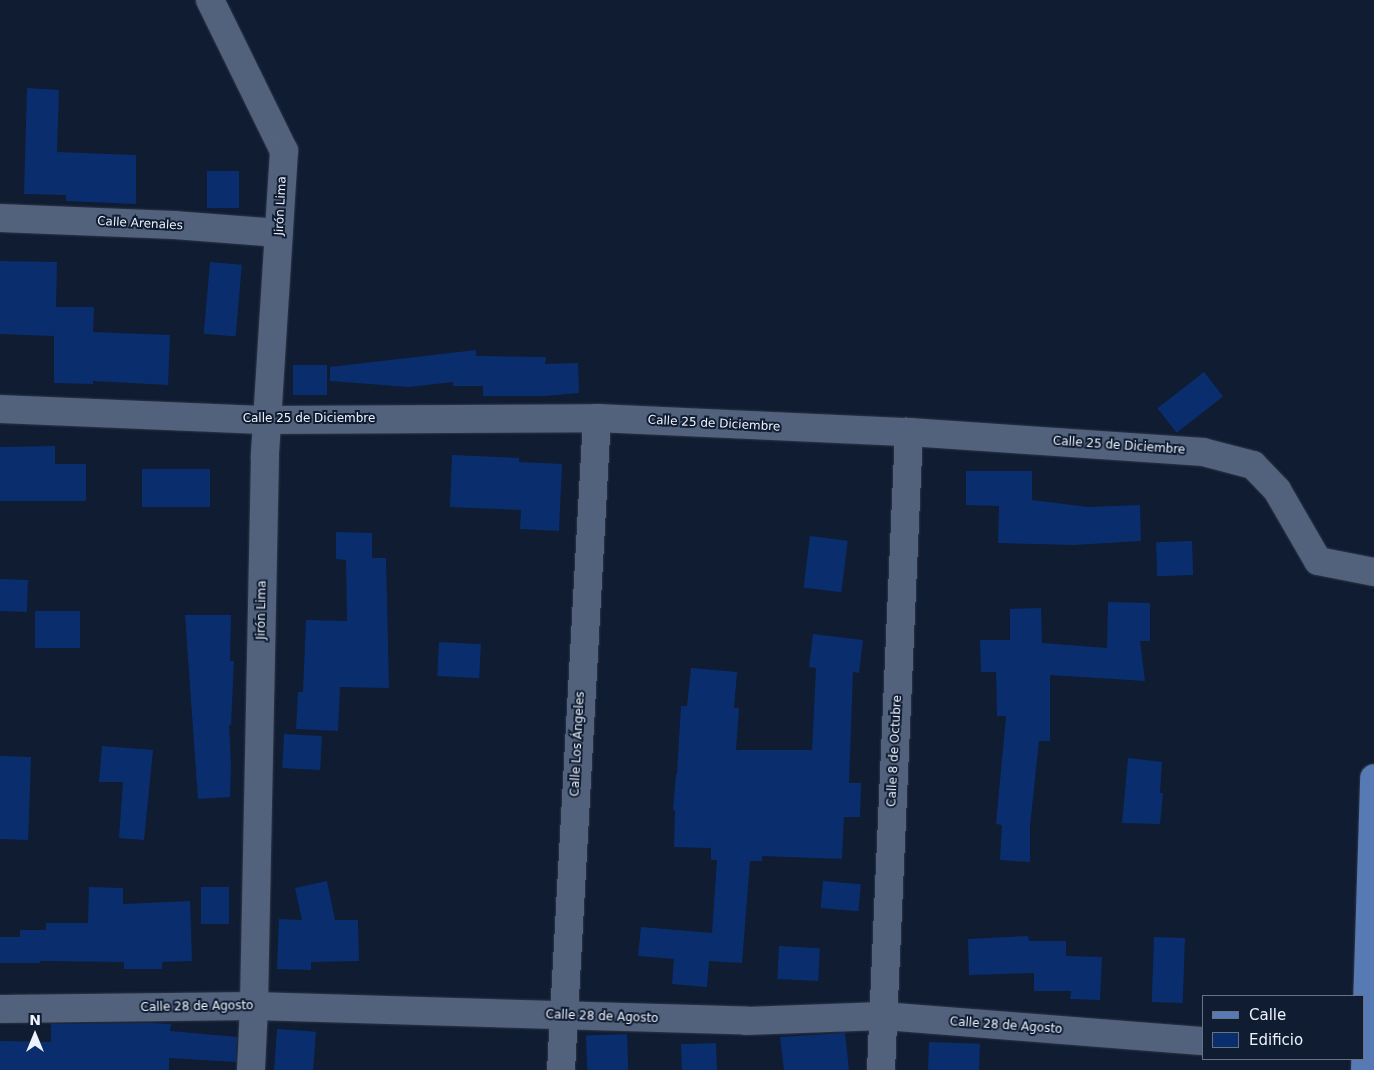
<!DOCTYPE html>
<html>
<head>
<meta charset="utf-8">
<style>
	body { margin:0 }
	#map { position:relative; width:1374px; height:1070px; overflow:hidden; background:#0f1c32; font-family:"DejaVu Sans",sans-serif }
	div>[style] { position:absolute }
	.building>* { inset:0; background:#0a2e6d; transform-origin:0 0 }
	.roads { filter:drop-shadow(0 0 1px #303546) drop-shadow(0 0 1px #303546) }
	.minor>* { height:28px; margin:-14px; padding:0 14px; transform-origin:14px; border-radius:14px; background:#52627c }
	.major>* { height:28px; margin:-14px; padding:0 14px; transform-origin:14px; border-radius:14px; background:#587ab4 }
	span { translate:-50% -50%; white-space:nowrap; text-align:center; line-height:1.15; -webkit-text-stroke:4px #0f1c32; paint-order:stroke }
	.street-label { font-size:12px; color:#edf3fc }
	.legend { position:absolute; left:1202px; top:995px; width:162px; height:65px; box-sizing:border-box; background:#0f1c32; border:1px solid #687283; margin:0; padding:6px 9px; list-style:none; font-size:15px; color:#edf3fc }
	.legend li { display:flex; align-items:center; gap:10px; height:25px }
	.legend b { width:25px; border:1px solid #687283 }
	.north { position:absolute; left:10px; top:1010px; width:50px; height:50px; -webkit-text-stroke:4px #0f1c32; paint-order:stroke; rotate:0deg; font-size:14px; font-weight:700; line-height:20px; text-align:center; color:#edf3fc }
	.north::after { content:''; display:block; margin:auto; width:18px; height:22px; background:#edf3fc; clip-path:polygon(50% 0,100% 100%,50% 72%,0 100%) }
</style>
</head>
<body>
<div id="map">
	<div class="building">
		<i style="clip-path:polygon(27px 88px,59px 90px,57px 152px,136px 155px,136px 204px,66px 201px,66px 195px,24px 194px)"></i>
		<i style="left:239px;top:171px;width:37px;height:32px;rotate:90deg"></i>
		<i style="clip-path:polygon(0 261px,57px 262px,56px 307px,94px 307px,93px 332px,170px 335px,168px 385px,93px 381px,93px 384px,54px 383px,54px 336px,0 334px)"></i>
		<i style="left:210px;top:262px;width:32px;height:72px;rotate:5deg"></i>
		<i style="clip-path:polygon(476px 350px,476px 356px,546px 357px,545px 364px,578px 363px,579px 393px,545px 396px,483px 396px,483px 386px,453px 386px,453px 382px,409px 387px,330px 381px,330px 367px)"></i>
		<i style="left:293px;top:365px;width:34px;height:30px"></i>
		<i style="left:1204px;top:372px;width:31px;height:59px;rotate:52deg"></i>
		<i style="clip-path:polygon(55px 446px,55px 464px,86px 464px,86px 501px,0 501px,0 447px)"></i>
		<i style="clip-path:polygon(452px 455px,519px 458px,519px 462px,562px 464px,559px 531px,520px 529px,521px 510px,450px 507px)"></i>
		<i style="left:142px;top:469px;width:68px;height:38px"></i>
		<i style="clip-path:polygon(966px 471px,1032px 471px,1032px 500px,1088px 507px,1140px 505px,1141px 541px,1074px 545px,998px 543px,999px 506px,966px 505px)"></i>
		<i style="clip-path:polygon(336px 532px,372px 533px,372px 558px,386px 558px,389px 688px,340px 687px,338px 731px,296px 729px,298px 692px,303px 692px,306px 620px,347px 621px,346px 560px,336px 559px)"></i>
		<i style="left:810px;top:536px;width:38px;height:52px;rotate:7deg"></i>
		<i style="left:1192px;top:541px;width:34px;height:36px;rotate:88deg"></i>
		<i style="left:0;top:579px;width:28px;height:32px;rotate:2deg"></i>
		<i style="clip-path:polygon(1108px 602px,1150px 603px,1150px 641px,1140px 641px,1145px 681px,1050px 675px,1050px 741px,1039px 741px,1030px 826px,1030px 862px,1000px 860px,1002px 825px,996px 824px,1006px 716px,997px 716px,996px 672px,981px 672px,980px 640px,1010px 640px,1010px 609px,1041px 608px,1042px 643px,1107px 648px)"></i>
		<i style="left:35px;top:611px;width:45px;height:37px"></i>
		<i style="clip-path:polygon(185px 615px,231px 615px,230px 661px,234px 661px,231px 725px,229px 725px,231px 765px,230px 797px,198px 799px)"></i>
		<i style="clip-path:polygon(813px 634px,863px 640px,859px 673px,853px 672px,849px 783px,861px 783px,860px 817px,844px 817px,842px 859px,762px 856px,762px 861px,750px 861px,742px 963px,709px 961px,707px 987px,672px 984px,674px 959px,638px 956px,641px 927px,712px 933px,717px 860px,711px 860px,711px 848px,674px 847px,675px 810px,673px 810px,676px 774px,677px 774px,681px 706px,687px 706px,691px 668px,737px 672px,734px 708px,739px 708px,736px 750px,812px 750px,816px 668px,809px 667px)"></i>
		<i style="left:439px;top:642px;width:42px;height:34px;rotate:3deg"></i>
		<i style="left:284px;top:734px;width:38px;height:34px;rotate:3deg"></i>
		<i style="clip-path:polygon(102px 746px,153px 750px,144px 840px,119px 838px,123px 782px,99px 782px)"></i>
		<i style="left:31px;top:757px;width:83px;height:31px;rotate:92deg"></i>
		<i style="clip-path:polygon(1128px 758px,1162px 762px,1160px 793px,1163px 793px,1160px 824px,1122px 823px)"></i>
		<i style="clip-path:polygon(327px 881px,335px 920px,358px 920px,359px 961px,311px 962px,311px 970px,277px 969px,279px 919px,302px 920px,295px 888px)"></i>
		<i style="left:823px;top:881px;width:38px;height:27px;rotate:5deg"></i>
		<i style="clip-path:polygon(89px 887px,123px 888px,123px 904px,190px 901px,192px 961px,162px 962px,162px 969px,124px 969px,124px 962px,40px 961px,40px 963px,0 963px,0 937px,20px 937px,20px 930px,46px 930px,46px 923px,88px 923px)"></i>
		<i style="left:201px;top:887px;width:28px;height:37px"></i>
		<i style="clip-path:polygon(1028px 936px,1029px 941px,1066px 941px,1066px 956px,1102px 957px,1100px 1000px,1070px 999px,1071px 991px,1034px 991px,1034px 973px,969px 975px,968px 939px)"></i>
		<i style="left:1154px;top:937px;width:31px;height:65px;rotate:2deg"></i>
		<i style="left:779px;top:946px;width:41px;height:33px;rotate:3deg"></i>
		<i style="clip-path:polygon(149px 1023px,171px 1024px,170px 1031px,237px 1037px,236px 1062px,169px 1058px,169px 1070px,0 1070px,0 1041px,51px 1042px,51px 1024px)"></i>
		<i style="left:277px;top:1029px;width:39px;height:41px;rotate:4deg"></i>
		<i style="clip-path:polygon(845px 1033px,849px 1070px,784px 1070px,780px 1037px)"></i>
		<i style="left:627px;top:1034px;width:36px;height:41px;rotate:88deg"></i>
		<i style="left:929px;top:1042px;width:51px;height:28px;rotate:2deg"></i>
		<i style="left:716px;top:1043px;width:27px;height:35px;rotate:88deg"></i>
	</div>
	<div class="roads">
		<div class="minor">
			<i style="left:210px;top:0;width:168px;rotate:63.9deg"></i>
			<i style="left:284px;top:151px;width:306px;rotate:93.6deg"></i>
			<i style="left:265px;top:456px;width:550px;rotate:91.15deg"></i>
			<i style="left:254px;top:1006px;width:64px;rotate:92.7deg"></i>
			<i style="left:0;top:218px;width:174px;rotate:2.3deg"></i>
			<i style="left:174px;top:225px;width:105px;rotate:4.4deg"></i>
			<i style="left:0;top:409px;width:268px;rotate:2.4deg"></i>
			<i style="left:268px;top:420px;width:329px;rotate:-0.3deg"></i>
			<i style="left:597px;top:418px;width:312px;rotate:2.6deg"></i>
			<i style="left:909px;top:432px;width:295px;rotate:3.9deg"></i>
			<i style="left:1203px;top:452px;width:52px;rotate:14.6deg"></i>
			<i style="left:1253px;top:465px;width:35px;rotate:46deg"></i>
			<i style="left:1277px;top:490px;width:82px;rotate:60deg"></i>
			<i style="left:1318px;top:561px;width:57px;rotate:11.1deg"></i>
			<i style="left:0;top:1009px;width:254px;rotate:-0.7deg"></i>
			<i style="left:254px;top:1006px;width:492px;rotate:1.7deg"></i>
			<i style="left:746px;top:1021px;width:137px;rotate:-2.1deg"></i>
			<i style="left:883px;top:1016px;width:321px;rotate:4.5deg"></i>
			<i style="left:561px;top:1070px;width:653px;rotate:-86.84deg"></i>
			<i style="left:881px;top:1070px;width:639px;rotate:-87.49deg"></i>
		</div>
		<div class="major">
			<i style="left:1365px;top:1070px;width:292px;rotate:-88.2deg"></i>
		</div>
	</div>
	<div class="street-label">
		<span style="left:281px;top:206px;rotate:-87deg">Jirón Lima</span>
		<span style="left:140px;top:224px;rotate:3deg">Calle Arenales</span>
		<span style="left:309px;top:419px">Calle 25 de Diciembre</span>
		<span style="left:714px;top:424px;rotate:3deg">Calle 25 de Diciembre</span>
		<span style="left:1119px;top:446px;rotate:4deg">Calle 25 de Diciembre</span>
		<span style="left:262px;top:610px;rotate:-89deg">Jirón Lima</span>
		<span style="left:578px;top:744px;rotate:-87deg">Calle Los Ángeles</span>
		<span style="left:895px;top:751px;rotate:-87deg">Calle 8 de Octubre</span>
		<span style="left:197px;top:1007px;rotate:-1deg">Calle 28 de Agosto</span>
		<span style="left:602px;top:1017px;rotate:2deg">Calle 28 de Agosto</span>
		<span style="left:1006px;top:1026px;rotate:4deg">Calle 28 de Agosto</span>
	</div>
	<ul class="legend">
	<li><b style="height:6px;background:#587ab4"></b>Calle</li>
	<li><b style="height:14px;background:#0a2e6d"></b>Edificio</li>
	</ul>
	<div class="north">N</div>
</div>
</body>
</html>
